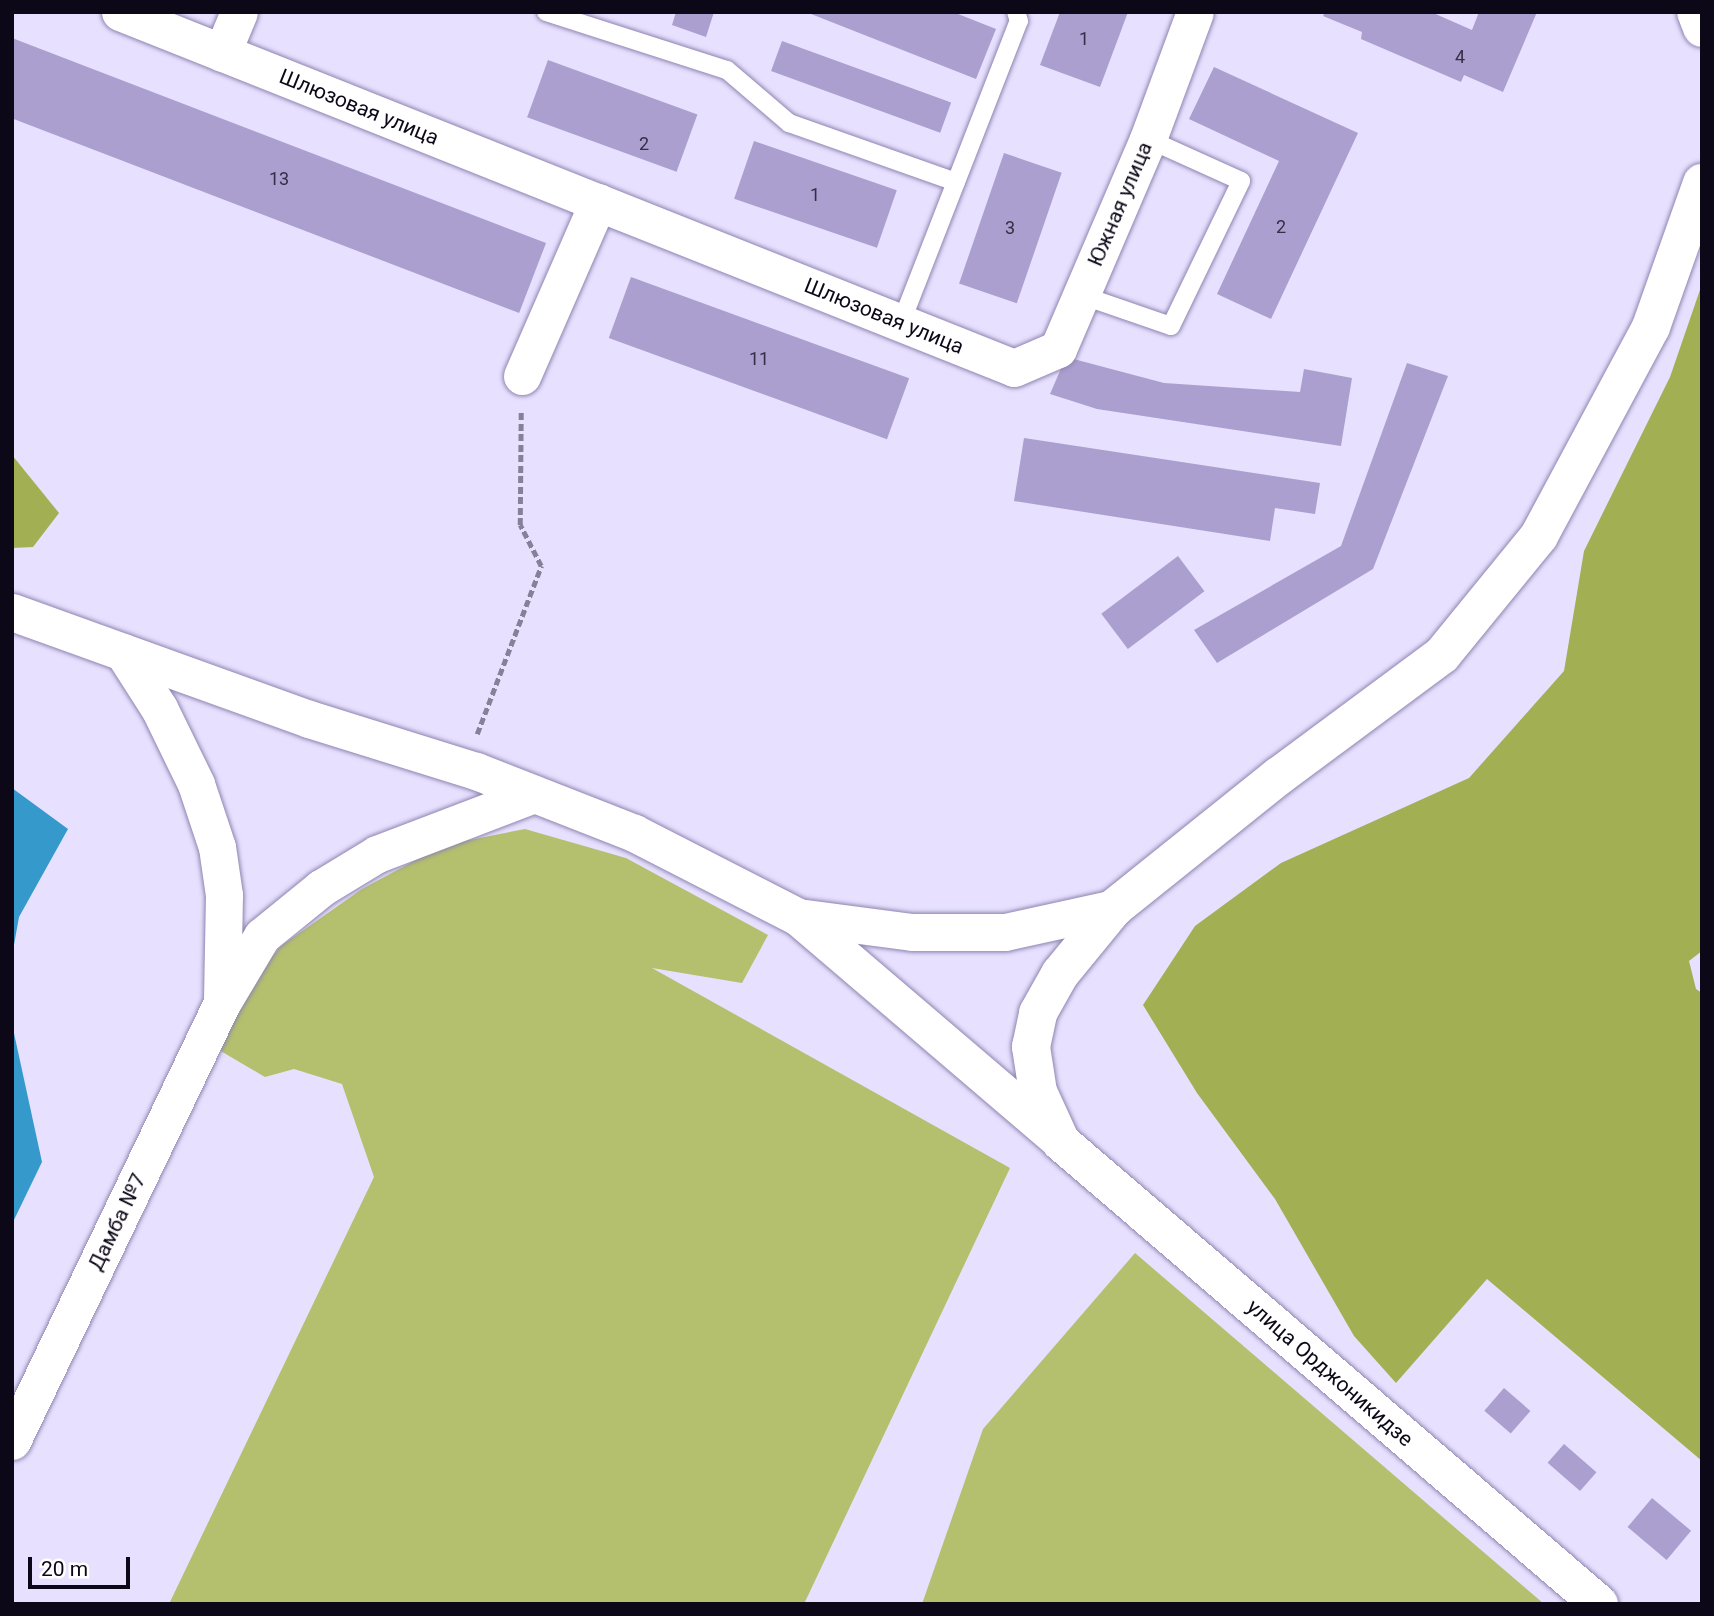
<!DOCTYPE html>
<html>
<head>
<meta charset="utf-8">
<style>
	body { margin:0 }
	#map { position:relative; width:1714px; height:1616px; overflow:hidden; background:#e7e0fe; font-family:Roboto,sans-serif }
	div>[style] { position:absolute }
	.green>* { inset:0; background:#b4c06d }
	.forest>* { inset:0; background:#a3af53 }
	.water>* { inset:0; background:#3599cc }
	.building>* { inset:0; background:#aa9fce; transform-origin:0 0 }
	.path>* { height:4.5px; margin-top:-2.25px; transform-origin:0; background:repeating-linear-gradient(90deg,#868098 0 7px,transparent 0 10.5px) }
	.roads { filter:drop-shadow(0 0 2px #8f84b1) drop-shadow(0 0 2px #8f84b1) }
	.lane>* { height:18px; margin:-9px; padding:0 9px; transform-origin:9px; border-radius:9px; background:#fff }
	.street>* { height:37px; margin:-18.5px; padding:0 18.5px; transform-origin:18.5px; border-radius:18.5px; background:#fff }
	.secondary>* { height:38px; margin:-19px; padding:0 19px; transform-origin:19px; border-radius:19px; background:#fff }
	span { translate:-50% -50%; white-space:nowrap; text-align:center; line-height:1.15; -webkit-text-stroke:6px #fff; paint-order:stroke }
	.number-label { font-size:18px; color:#342e46 }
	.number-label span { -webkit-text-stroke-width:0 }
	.street-label { font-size:21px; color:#0d0818 }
	.frame { position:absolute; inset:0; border:14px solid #0d0818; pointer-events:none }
	.scale { position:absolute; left:28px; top:1557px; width:102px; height:32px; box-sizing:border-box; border:4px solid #0d0818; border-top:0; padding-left:9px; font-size:21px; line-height:24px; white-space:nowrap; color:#0d0818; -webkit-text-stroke:5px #fff; paint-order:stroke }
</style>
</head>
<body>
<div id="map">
	<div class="green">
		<i style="clip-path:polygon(525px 829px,626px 858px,768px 935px,742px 983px,652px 968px,1010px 1168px,804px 1604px,169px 1604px,374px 1177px,342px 1084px,294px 1069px,265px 1077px,219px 1050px,254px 979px,281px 946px,362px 889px,444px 845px)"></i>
		<i style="clip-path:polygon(1135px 1253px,1544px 1604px,922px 1604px,983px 1429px)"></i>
	</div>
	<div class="forest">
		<i style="clip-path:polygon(1702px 284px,1702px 951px,1689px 961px,1696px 989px,1702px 993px,1702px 1461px,1487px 1279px,1396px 1383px,1354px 1336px,1275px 1199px,1197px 1093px,1143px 1005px,1195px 926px,1281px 863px,1469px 778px,1564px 671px,1584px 551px,1670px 377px)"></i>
		<i style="clip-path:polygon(12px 455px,59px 513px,33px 547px,12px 548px)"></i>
	</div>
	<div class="water">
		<i style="clip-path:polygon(12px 788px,68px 829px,19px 917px,12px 956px)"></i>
		<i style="clip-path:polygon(12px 1024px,42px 1162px,12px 1224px)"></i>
	</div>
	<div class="building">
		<i style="clip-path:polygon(676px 12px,714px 12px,706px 37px,672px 25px)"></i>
		<i style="clip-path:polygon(806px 12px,953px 12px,996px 29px,976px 79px)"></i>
		<i style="clip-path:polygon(1060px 12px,1128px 12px,1100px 87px,1040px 65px)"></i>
		<i style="clip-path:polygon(1325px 12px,1431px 12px,1472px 30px,1479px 12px,1537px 12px,1503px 92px,1464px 75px,1461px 82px,1361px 39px,1362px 32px,1323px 16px)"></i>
		<i style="left:12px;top:38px;width:572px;height:75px;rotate:21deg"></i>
		<i style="left:782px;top:41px;width:180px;height:32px;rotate:20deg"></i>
		<i style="left:548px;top:60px;width:159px;height:61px;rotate:20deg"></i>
		<i style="clip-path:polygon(1214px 67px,1358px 133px,1271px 319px,1217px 294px,1279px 161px,1189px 119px)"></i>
		<i style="left:754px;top:141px;width:151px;height:61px;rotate:19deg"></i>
		<i style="left:1004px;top:153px;width:61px;height:138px;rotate:19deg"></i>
		<i style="left:631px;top:277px;width:296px;height:65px;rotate:20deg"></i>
		<i style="clip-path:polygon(1066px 357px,1164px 383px,1300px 392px,1304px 369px,1352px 378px,1341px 446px,1097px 409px,1050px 394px)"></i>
		<i style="clip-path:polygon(1407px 363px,1448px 376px,1373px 569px,1217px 663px,1194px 630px,1341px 546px)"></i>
		<i style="clip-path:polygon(1024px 438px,1320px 483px,1315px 514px,1275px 508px,1270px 541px,1014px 501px)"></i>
		<i style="left:1178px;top:556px;width:44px;height:96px;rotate:53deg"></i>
		<i style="left:1504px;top:1388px;width:35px;height:30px;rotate:41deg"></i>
		<i style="left:1564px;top:1444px;width:43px;height:25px;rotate:41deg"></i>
		<i style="left:1652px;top:1498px;width:51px;height:38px;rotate:40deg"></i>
	</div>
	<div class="path">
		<i style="left:477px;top:734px;width:180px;rotate:-69.1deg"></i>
		<i style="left:541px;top:566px;width:46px;rotate:-117.1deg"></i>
		<i style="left:520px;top:525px;width:115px;rotate:-89.5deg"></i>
	</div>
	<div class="roads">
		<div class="lane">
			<i style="left:546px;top:12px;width:190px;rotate:17.8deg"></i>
			<i style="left:727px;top:70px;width:82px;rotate:40.5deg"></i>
			<i style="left:789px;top:123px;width:177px;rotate:19.5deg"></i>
			<i style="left:1081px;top:295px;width:95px;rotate:19deg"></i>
			<i style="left:1171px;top:326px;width:161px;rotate:-64.2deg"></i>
			<i style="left:1241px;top:181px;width:102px;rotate:-155.7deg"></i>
			<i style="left:901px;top:323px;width:324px;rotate:-68.7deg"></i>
			<i style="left:1019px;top:21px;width:9px;rotate:-108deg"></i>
		</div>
		<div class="street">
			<i style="left:120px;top:12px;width:962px;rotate:21.71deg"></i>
			<i style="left:1014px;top:368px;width:48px;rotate:-23.4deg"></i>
			<i style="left:1058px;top:349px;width:228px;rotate:-66.8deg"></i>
			<i style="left:1148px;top:139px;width:135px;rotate:-69.7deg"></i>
			<i style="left:222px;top:53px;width:44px;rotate:-67.5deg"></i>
			<i style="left:522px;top:376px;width:190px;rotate:-66.4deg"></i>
			<i style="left:12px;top:612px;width:316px;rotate:19.8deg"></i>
			<i style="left:309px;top:719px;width:175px;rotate:17.3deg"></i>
			<i style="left:476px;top:771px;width:170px;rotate:21.4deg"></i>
			<i style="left:634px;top:833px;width:184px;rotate:27.1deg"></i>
			<i style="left:798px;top:917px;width:346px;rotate:40.5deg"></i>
			<i style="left:123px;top:652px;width:67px;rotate:57.3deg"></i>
			<i style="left:159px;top:708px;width:85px;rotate:64deg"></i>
			<i style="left:196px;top:784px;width:66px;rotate:71.6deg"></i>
			<i style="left:217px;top:847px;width:49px;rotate:81.7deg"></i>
			<i style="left:224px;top:895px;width:107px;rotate:91.1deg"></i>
			<i style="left:798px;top:917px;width:115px;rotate:7.5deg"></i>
			<i style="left:912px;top:932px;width:93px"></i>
			<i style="left:1005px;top:932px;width:112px;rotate:-12.4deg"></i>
			<i style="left:12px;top:1441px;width:486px;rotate:-64.4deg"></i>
			<i style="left:222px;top:1003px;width:78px;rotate:-59.2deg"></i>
			<i style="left:262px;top:936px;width:76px;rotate:-39.1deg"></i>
			<i style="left:321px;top:888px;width:66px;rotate:-31.3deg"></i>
			<i style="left:377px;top:854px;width:168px;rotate:-20.9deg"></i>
		</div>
		<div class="secondary">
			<i style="left:1696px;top:12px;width:17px;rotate:69deg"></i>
			<i style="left:1599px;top:1604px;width:709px;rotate:-139.35deg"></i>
			<i style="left:1061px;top:1142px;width:55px;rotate:-114.7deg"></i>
			<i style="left:1038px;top:1092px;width:46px;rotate:-98.8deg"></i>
			<i style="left:1031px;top:1047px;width:35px;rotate:-78deg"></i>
			<i style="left:1038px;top:1013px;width:45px;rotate:-60.6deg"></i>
			<i style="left:1060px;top:974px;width:85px;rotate:-50.7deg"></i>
			<i style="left:1114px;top:908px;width:211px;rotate:-38.7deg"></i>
			<i style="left:1279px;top:776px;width:203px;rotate:-36.6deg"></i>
			<i style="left:1442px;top:655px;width:154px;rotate:-50.8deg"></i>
			<i style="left:1539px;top:536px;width:237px;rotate:-61.8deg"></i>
			<i style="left:1651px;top:327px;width:153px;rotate:-70.5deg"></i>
		</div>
	</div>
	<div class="number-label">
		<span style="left:1084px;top:39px">1</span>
		<span style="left:1460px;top:57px">4</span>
		<span style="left:644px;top:144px">2</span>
		<span style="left:279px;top:179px">13</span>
		<span style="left:815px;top:195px">1</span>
		<span style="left:1281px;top:227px">2</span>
		<span style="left:1010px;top:228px">3</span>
		<span style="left:759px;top:359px">11</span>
	</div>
	<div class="street-label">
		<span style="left:359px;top:107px;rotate:22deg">Шлюзовая улица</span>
		<span style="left:1120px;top:204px;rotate:-67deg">Южная улица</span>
		<span style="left:884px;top:316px;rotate:22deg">Шлюзовая улица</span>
		<span style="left:117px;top:1222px;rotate:-64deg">Дамба №7</span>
		<span style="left:1330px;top:1373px;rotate:41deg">улица Орджоникидзе</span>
	</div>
	<div class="frame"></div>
	<div class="scale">20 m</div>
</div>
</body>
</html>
